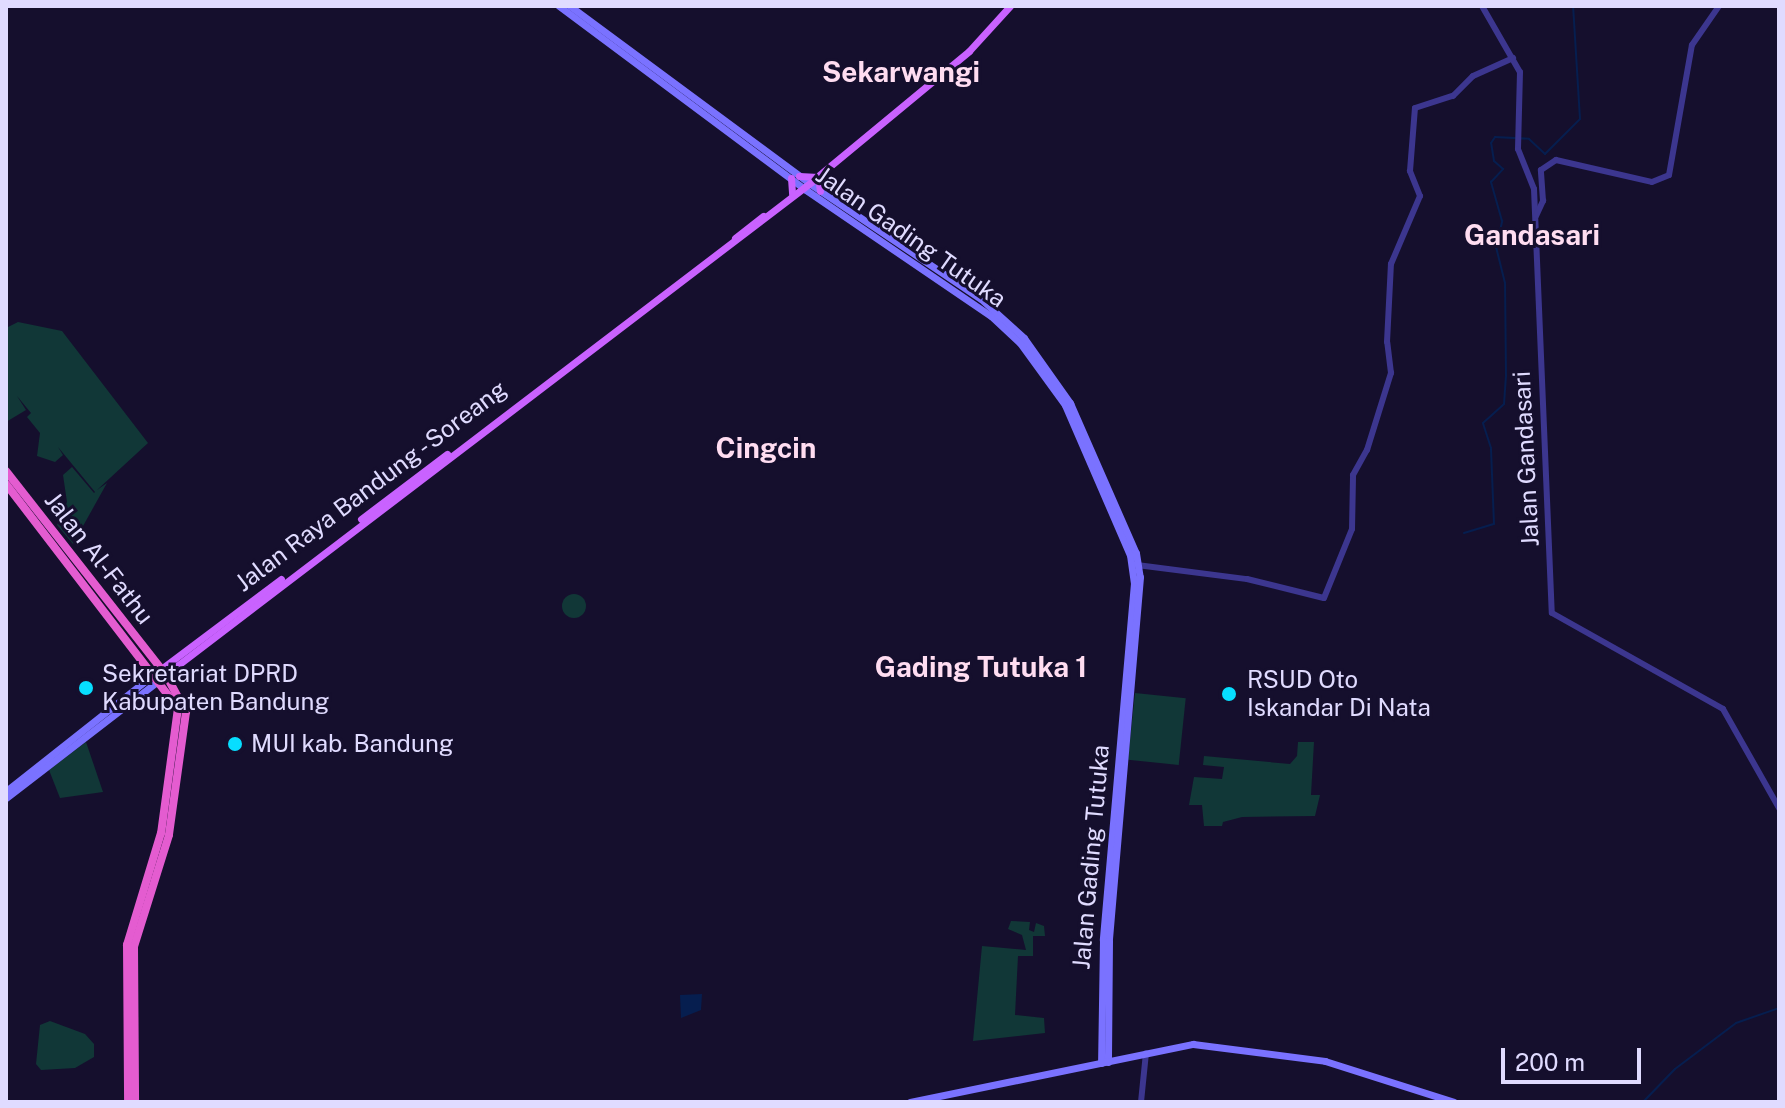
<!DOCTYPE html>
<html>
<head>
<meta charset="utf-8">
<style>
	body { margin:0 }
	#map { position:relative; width:1785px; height:1108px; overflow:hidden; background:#150f2d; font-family:"Public Sans",sans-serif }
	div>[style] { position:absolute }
	.green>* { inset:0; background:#113737; transform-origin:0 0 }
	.round { border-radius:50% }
	.water>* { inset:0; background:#061e4f }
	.stream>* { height:2px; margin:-1px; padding:0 1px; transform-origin:1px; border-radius:1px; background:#061e4f }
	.tertiary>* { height:6px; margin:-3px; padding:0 3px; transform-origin:3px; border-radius:3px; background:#3c368f }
	.secondary>* { height:7px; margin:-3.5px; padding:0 3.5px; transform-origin:3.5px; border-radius:3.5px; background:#7a72ff }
	.primary>* { height:7px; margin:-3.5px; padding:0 3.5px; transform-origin:3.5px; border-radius:3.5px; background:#c962ff }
	.trunk>* { height:8px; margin:-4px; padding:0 4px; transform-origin:4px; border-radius:4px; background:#e45cd0 }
	.dots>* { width:22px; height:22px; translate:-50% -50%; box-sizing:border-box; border:4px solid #150f2d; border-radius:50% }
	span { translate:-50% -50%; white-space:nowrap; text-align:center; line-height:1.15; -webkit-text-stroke:6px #150f2d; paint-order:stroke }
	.street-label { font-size:24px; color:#e0dbff }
	.poi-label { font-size:24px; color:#e0dbff }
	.left { translate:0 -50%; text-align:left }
	.quarter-label { font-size:28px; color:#ffddf1; font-weight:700 }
	.frame { position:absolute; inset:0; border:8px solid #e0dbff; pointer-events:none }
	.scale { position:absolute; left:1501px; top:1048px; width:140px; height:36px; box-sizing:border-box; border:4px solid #e0dbff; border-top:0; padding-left:10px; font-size:24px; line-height:28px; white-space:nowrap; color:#e0dbff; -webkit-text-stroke:6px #150f2d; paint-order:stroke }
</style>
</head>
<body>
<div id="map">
	<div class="green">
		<div style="clip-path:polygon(18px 322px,62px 331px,148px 443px,97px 490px,107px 483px,73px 544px,57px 525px,67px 502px,63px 475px,72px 467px,94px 493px,95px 492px,58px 447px,63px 455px,55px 462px,37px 456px,40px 433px,27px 417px,31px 413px,17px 396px,26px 410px,6px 422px,6px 328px)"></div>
		<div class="round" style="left:562px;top:594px;width:24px;height:24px"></div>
		<div style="left:1135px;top:693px;width:51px;height:67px;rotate:6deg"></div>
		<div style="clip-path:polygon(86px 742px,103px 792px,60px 798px,49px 770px)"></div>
		<div style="clip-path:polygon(1298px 742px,1314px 742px,1311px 795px,1320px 795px,1315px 816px,1242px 817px,1223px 822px,1222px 826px,1204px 826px,1202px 805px,1189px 805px,1194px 777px,1222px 779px,1224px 767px,1203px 765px,1204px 756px,1290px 764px,1297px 756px)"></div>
		<div style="clip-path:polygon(1011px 921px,1030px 922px,1029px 930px,1034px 932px,1036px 923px,1044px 926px,1045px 936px,1033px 936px,1033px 956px,1018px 956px,1015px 1015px,1044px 1018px,1045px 1033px,973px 1041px,982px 946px,1026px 950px,1022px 935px,1008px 929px)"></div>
		<div style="clip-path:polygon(50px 1021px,85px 1034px,94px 1044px,94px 1057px,75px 1068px,41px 1070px,36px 1064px,40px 1025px)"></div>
	</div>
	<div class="water">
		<div style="clip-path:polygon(702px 994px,701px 1010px,681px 1018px,680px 995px)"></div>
	</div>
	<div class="stream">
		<div style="left:1464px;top:533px;width:31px;rotate:-17deg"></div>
		<div style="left:1494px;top:524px;width:76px;rotate:-92.3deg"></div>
		<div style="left:1491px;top:448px;width:26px;rotate:-108deg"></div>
		<div style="left:1483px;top:423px;width:28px;rotate:-42deg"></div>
		<div style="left:1504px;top:404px;width:28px;rotate:-86deg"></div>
		<div style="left:1506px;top:376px;width:93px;rotate:-90.6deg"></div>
		<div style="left:1505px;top:283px;width:36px;rotate:-104deg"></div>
		<div style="left:1496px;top:248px;width:28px;rotate:-77deg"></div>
		<div style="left:1502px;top:221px;width:41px;rotate:-105.8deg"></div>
		<div style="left:1491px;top:182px;width:18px;rotate:-47deg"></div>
		<div style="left:1503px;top:169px;width:12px;rotate:-138deg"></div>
		<div style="left:1494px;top:161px;width:18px;rotate:-99deg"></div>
		<div style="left:1491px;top:143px;width:7px;rotate:-56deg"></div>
		<div style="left:1495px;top:137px;width:34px;rotate:3deg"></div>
		<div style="left:1529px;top:139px;width:22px;rotate:43deg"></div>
		<div style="left:1545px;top:154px;width:49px;rotate:-45deg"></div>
		<div style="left:1580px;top:119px;width:113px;rotate:-93.5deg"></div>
		<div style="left:1643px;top:1102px;width:46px;rotate:-45.9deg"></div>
		<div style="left:1675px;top:1069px;width:76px;rotate:-37deg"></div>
		<div style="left:1736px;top:1023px;width:46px;rotate:-19.2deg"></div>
	</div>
	<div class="tertiary">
		<div style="left:1482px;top:6px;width:76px;rotate:60.1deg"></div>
		<div style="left:1520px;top:72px;width:77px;rotate:91.5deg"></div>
		<div style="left:1518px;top:149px;width:43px;rotate:68.2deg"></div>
		<div style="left:1534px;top:189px;width:424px;rotate:87.6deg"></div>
		<div style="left:1552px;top:613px;width:196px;rotate:29.3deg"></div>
		<div style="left:1723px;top:709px;width:114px;rotate:60.5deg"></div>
		<div style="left:1536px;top:216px;width:17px;rotate:-65deg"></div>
		<div style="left:1543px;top:201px;width:31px;rotate:-94deg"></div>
		<div style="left:1541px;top:170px;width:18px;rotate:-34deg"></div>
		<div style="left:1556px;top:160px;width:98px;rotate:12.9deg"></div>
		<div style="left:1652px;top:182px;width:18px;rotate:-22deg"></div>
		<div style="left:1669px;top:175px;width:132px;rotate:-80deg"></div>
		<div style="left:1692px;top:45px;width:47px;rotate:-55.3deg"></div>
		<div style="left:1137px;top:565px;width:111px;rotate:7.3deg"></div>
		<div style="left:1247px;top:579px;width:79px;rotate:13.9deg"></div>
		<div style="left:1324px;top:598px;width:74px;rotate:-67.9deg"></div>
		<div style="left:1352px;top:529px;width:54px;rotate:-88.9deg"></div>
		<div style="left:1353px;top:475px;width:29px;rotate:-61deg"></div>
		<div style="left:1367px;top:450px;width:81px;rotate:-72.7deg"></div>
		<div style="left:1391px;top:373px;width:31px;rotate:-97deg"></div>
		<div style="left:1387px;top:342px;width:78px;rotate:-87.1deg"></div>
		<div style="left:1391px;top:264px;width:74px;rotate:-66.9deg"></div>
		<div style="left:1420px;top:196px;width:27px;rotate:-112deg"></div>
		<div style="left:1410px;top:171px;width:63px;rotate:-85.5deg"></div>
		<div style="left:1415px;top:108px;width:40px;rotate:-18deg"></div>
		<div style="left:1453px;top:96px;width:28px;rotate:-45deg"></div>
		<div style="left:1473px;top:76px;width:44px;rotate:-24.2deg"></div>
		<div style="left:1141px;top:1102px;width:49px;rotate:-84.2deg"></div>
	</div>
	<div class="secondary">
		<div style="left:559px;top:6px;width:308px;rotate:36.7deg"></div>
		<div style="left:806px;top:190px;width:224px;rotate:34.3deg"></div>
		<div style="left:991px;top:316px;width:40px;rotate:43deg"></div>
		<div style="left:1020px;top:343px;width:77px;rotate:54deg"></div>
		<div style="left:1065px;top:405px;width:163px;rotate:66.6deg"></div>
		<div style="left:1130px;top:555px;width:28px;rotate:82deg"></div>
		<div style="left:1134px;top:583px;width:358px;rotate:95deg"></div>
		<div style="left:1103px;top:940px;width:123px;rotate:90.9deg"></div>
		<div style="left:570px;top:6px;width:297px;rotate:36.5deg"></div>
		<div style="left:809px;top:183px;width:207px;rotate:34deg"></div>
		<div style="left:981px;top:299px;width:58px;rotate:42.2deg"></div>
		<div style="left:1024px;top:338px;width:80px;rotate:54.7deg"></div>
		<div style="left:1070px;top:403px;width:164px;rotate:66.3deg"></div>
		<div style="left:1136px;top:553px;width:24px;rotate:81deg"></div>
		<div style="left:1140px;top:577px;width:365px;rotate:94.9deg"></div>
		<div style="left:1109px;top:941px;width:121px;rotate:90.5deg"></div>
		<div style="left:6px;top:791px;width:189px;rotate:-38.3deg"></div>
		<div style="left:6px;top:798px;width:193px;rotate:-37.6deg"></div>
		<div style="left:910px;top:1102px;width:289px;rotate:-11.6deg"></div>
		<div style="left:1193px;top:1044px;width:133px;rotate:7.3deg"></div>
		<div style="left:1325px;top:1061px;width:135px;rotate:17.6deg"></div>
	</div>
	<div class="primary">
		<div style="left:799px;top:176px;width:19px;rotate:3deg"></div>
		<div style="left:818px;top:177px;width:14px;rotate:82deg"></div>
		<div style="left:791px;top:178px;width:16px;rotate:86deg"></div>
		<div style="left:812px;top:181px;width:204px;rotate:-39.6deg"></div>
		<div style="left:969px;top:51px;width:61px;rotate:-47.7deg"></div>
		<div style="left:735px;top:238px;width:36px;rotate:-38deg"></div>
		<div style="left:361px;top:519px;width:108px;rotate:-37.1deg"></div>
		<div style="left:157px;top:672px;width:155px;rotate:-36.9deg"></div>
		<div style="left:161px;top:678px;width:821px;rotate:-37.33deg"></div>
	</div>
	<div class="trunk">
		<div style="left:6px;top:471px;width:259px;rotate:51.9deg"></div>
		<div style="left:166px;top:675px;width:42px;rotate:61.6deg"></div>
		<div style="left:186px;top:712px;width:124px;rotate:97.9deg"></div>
		<div style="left:169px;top:835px;width:117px;rotate:107.4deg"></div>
		<div style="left:134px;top:947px;width:155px;rotate:89.6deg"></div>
		<div style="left:6px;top:484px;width:282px;rotate:52.5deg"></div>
		<div style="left:178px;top:708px;width:126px;rotate:97.7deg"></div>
		<div style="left:161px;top:833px;width:117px;rotate:106.9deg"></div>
		<div style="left:127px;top:945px;width:157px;rotate:89.6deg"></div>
	</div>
	<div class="dots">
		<div style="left:86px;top:688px;background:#07deff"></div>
		<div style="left:1229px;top:694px;background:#07deff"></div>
		<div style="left:235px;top:744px;background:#07deff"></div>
	</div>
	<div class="street-label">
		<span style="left:911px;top:237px;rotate:35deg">Jalan Gading Tutuka</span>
		<span style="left:1526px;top:459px;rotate:-93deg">Jalan Gandasari</span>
		<span style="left:371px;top:486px;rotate:-37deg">Jalan Raya Bandung - Soreang</span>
		<span style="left:99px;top:558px;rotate:52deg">Jalan Al-Fathu</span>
		<span style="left:1091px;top:857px;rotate:-85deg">Jalan Gading Tutuka</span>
	</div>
	<div class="poi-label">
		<span class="left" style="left:102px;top:688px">Sekretariat DPRD<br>Kabupaten Bandung</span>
		<span class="left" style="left:1247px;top:694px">RSUD Oto<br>Iskandar Di Nata</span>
		<span class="left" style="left:251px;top:744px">MUI kab. Bandung</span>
	</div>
	<div class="quarter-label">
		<span style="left:901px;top:72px">Sekarwangi</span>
		<span style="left:1532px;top:235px">Gandasari</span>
		<span style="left:766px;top:448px">Cingcin</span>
		<span style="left:981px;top:667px">Gading Tutuka 1</span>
	</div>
	<div class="frame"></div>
	<div class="scale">200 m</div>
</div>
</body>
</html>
